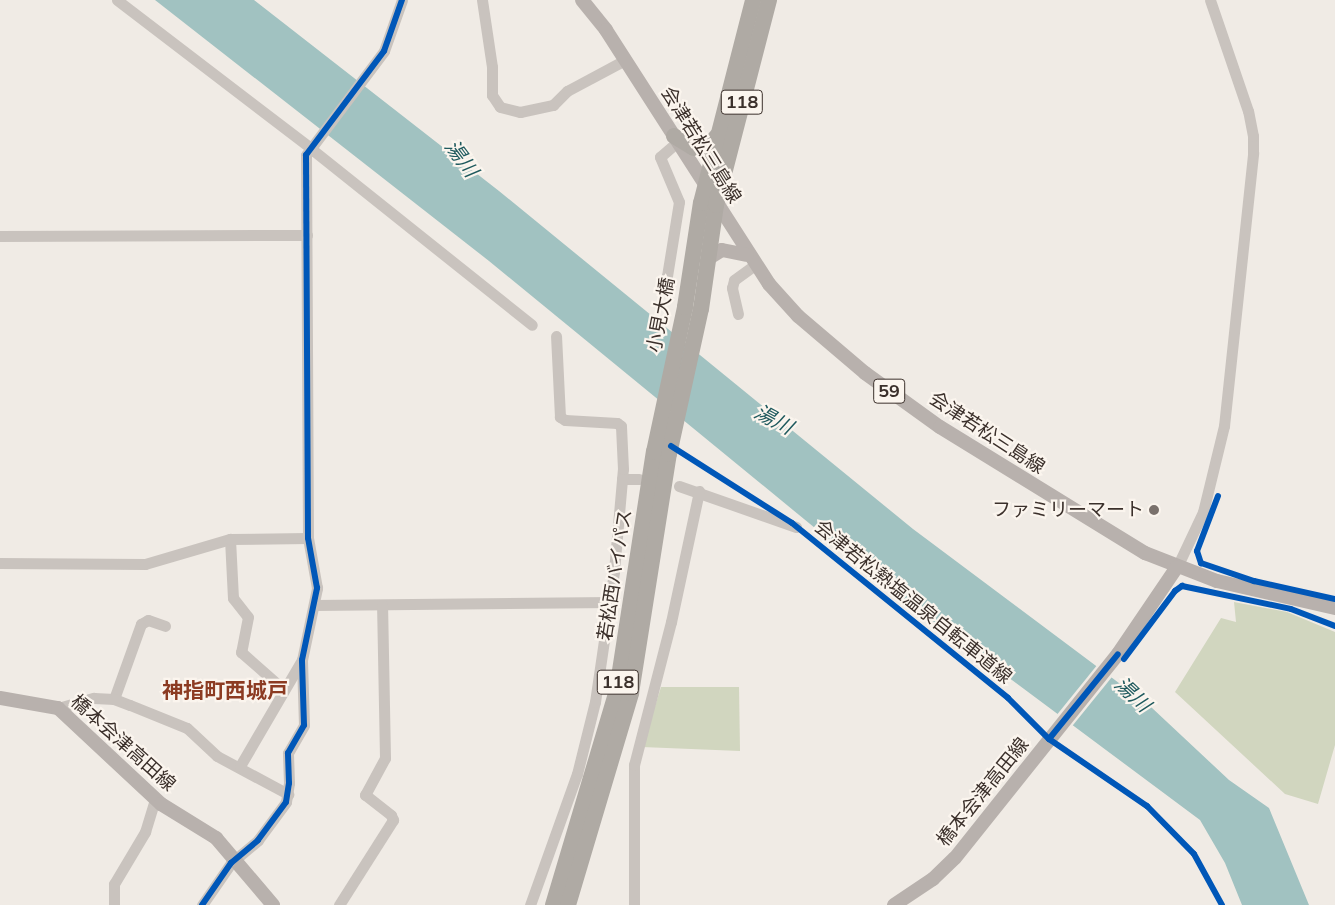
<!DOCTYPE html>
<html>
<head>
<meta charset="utf-8">
<style>
	body { margin:0 }
	#map { position:relative; width:1335px; height:905px; overflow:hidden; background:#f0ebe5; font-family:Mulish,"Noto Sans JP",sans-serif }
	div>[style] { position:absolute }
	.green>* { inset:0; background:#d1d6bf }
	.water>* { inset:0; background:#a1c2c1 }
	.pier>* { inset:0; background:#f0ebe5; transform-origin:0 0 }
	.minor>* { height:11px; margin:-5.5px; padding:0 5.5px; transform-origin:5.5px; border-radius:5.5px; background:#c9c3be }
	.major>* { height:14px; margin:-7px; padding:0 7px; transform-origin:7px; border-radius:7px; background:#b8b1ad }
	.highway>* { height:16px; margin:-8px; padding:0 8px; transform-origin:8px; border-radius:8px; background:#afaaa4 }
	.cycleway>* { height:6px; margin:-3px; padding:0 3px; transform-origin:3px; border-radius:3px; background:#0057b8 }
	.dots>* { width:14px; height:14px; translate:-50% -50%; box-sizing:border-box; border:2px solid #fbf5ee; border-radius:50% }
	span { translate:-50% -50%; white-space:nowrap; text-align:center; line-height:1.15; -webkit-text-stroke:4.5px #fbf5ee; paint-order:stroke }
	.shield-label span { padding:1px 4px; background:#fbf5ee; border:1px solid; border-radius:4px; -webkit-text-stroke-width:0 }
	.shield-label { font-size:18px; color:#3b302b; font-weight:700 }
	.street-label { font-size:19px; color:#3b302b }
	.poi-label { font-size:19px; color:#3b302b }
	.right { translate:-100% -50%; text-align:right }
	.water-label { font-size:20px; color:#1f5a5e; font-style:italic }
	.quarter-label { font-size:21px; color:#8c3b22; font-weight:700 }
</style>
</head>
<body>
<div id="map">
	<div class="green">
		<div style="clip-path:polygon(1234px 602px,1287px 612px,1335px 632px,1335px 745px,1318px 804px,1285px 794px,1175px 692px,1221px 618px,1236px 622px)"></div>
		<div style="clip-path:polygon(661px 687px,739px 687px,740px 751px,642px 747px)"></div>
	</div>
	<div class="water">
		<div style="clip-path:polygon(155px 0,254px 0,499px 191px,913px 529px,1151px 707px,1229px 780px,1269px 808px,1309px 905px,1242px 905px,1225px 863px,1200px 820px,887px 587px,489px 261px)"></div>
	</div>
	<div class="pier">
		<div style="left:1098px;top:664px;width:19px;height:65px;rotate:39deg"></div>
	</div>
	<div class="minor">
		<div style="left:117px;top:0;width:242px;rotate:37.4deg"></div>
		<div style="left:309px;top:147px;width:285px;rotate:38.6deg"></div>
		<div style="left:482px;top:0;width:68px;rotate:81.5deg"></div>
		<div style="left:492px;top:67px;width:28px;rotate:90deg"></div>
		<div style="left:492px;top:95px;width:14px;rotate:56deg"></div>
		<div style="left:500px;top:107px;width:21px;rotate:14deg"></div>
		<div style="left:520px;top:112px;width:34px;rotate:-12deg"></div>
		<div style="left:553px;top:105px;width:20px;rotate:-45deg"></div>
		<div style="left:567px;top:91px;width:66px;rotate:-28.1deg"></div>
		<div style="left:0;top:236px;width:307px;rotate:-0.2deg"></div>
		<div style="left:662px;top:287px;width:12px;rotate:-66deg"></div>
		<div style="left:667px;top:276px;width:75px;rotate:-80.8deg"></div>
		<div style="left:679px;top:202px;width:49px;rotate:-112.9deg"></div>
		<div style="left:660px;top:157px;width:23px;rotate:-41deg"></div>
		<div style="left:738px;top:314px;width:27px;rotate:-103deg"></div>
		<div style="left:732px;top:288px;width:8px;rotate:-76deg"></div>
		<div style="left:734px;top:280px;width:26px;rotate:-36deg"></div>
		<div style="left:622px;top:479px;width:17px"></div>
		<div style="left:679px;top:486px;width:124px;rotate:19.3deg"></div>
		<div style="left:230px;top:539px;width:59px;rotate:87.1deg"></div>
		<div style="left:233px;top:598px;width:24px;rotate:52deg"></div>
		<div style="left:248px;top:617px;width:36px;rotate:101deg"></div>
		<div style="left:241px;top:652px;width:56px;rotate:41.4deg"></div>
		<div style="left:0;top:563px;width:145px;rotate:0.4deg"></div>
		<div style="left:145px;top:564px;width:89px;rotate:-16.4deg"></div>
		<div style="left:230px;top:539px;width:78px;rotate:-0.7deg"></div>
		<div style="left:1177px;top:567px;width:61px;rotate:-64.7deg"></div>
		<div style="left:1203px;top:512px;width:89px;rotate:-76.3deg"></div>
		<div style="left:1224px;top:426px;width:275px;rotate:-83.9deg"></div>
		<div style="left:1253px;top:153px;width:17px;rotate:-90deg"></div>
		<div style="left:1253px;top:136px;width:25px;rotate:-101deg"></div>
		<div style="left:1248px;top:111px;width:117px;rotate:-108.9deg"></div>
		<div style="left:315px;top:605px;width:296px;rotate:-0.6deg"></div>
		<div style="left:114px;top:699px;width:80px;rotate:-70.2deg"></div>
		<div style="left:141px;top:624px;width:8px;rotate:-30deg"></div>
		<div style="left:148px;top:620px;width:18px;rotate:19deg"></div>
		<div style="left:58px;top:708px;width:37px;rotate:-16deg"></div>
		<div style="left:94px;top:698px;width:20px;rotate:3deg"></div>
		<div style="left:114px;top:699px;width:17px;rotate:21deg"></div>
		<div style="left:130px;top:705px;width:61px;rotate:22deg"></div>
		<div style="left:187px;top:728px;width:41px;rotate:43deg"></div>
		<div style="left:217px;top:756px;width:81px;rotate:28.2deg"></div>
		<div style="left:240px;top:766px;width:123px;rotate:-59.7deg"></div>
		<div style="left:114px;top:905px;width:21px;rotate:-90deg"></div>
		<div style="left:114px;top:884px;width:61px;rotate:-59.2deg"></div>
		<div style="left:145px;top:832px;width:34px;rotate:-73deg"></div>
		<div style="left:202px;top:905px;width:51px;rotate:-55.4deg"></div>
		<div style="left:231px;top:863px;width:35px;rotate:-40deg"></div>
		<div style="left:258px;top:840px;width:47px;rotate:-53.6deg"></div>
		<div style="left:286px;top:802px;width:19px;rotate:-81deg"></div>
		<div style="left:289px;top:783px;width:30px;rotate:-92deg"></div>
		<div style="left:288px;top:753px;width:32px;rotate:-60deg"></div>
		<div style="left:304px;top:725px;width:65px;rotate:-91.8deg"></div>
		<div style="left:302px;top:660px;width:74px;rotate:-78.2deg"></div>
		<div style="left:317px;top:588px;width:51px;rotate:-100.2deg"></div>
		<div style="left:308px;top:538px;width:383px;rotate:-90.3deg"></div>
		<div style="left:306px;top:155px;width:130px;rotate:-53.1deg"></div>
		<div style="left:384px;top:51px;width:54px;rotate:-70.6deg"></div>
		<div style="left:339px;top:905px;width:101px;rotate:-57.6deg"></div>
		<div style="left:393px;top:820px;width:5px;rotate:-112deg"></div>
		<div style="left:391px;top:815px;width:33px;rotate:-142deg"></div>
		<div style="left:365px;top:795px;width:42px;rotate:-61.6deg"></div>
		<div style="left:385px;top:758px;width:153px;rotate:-91.1deg"></div>
		<div style="left:530px;top:905px;width:139px;rotate:-70.3deg"></div>
		<div style="left:577px;top:774px;width:74px;rotate:-76deg"></div>
		<div style="left:595px;top:702px;width:132px;rotate:-81.7deg"></div>
		<div style="left:614px;top:571px;width:102px;rotate:-85deg"></div>
		<div style="left:623px;top:469px;width:43px;rotate:-92.7deg"></div>
		<div style="left:621px;top:426px;width:5px;rotate:-143deg"></div>
		<div style="left:617px;top:423px;width:52px;rotate:-176.7deg"></div>
		<div style="left:565px;top:420px;width:6px;rotate:-149deg"></div>
		<div style="left:560px;top:417px;width:81px;rotate:-92.8deg"></div>
		<div style="left:634px;top:905px;width:140px;rotate:-90deg"></div>
		<div style="left:634px;top:765px;width:148px;rotate:-75.5deg"></div>
		<div style="left:671px;top:622px;width:134px;rotate:-77.9deg"></div>
	</div>
	<div class="major">
		<div style="left:582px;top:0;width:38px;rotate:51deg"></div>
		<div style="left:606px;top:30px;width:302px;rotate:57.3deg"></div>
		<div style="left:769px;top:284px;width:43px;rotate:47.8deg"></div>
		<div style="left:798px;top:316px;width:88px;rotate:40.4deg"></div>
		<div style="left:865px;top:373px;width:92px;rotate:35.8deg"></div>
		<div style="left:940px;top:427px;width:241px;rotate:31.6deg"></div>
		<div style="left:1145px;top:553px;width:77px;rotate:21.3deg"></div>
		<div style="left:1217px;top:581px;width:121px;rotate:12.9deg"></div>
		<div style="left:709px;top:258px;width:15px;rotate:-32deg"></div>
		<div style="left:722px;top:250px;width:25px;rotate:11deg"></div>
		<div style="left:0;top:698px;width:59px;rotate:9.8deg"></div>
		<div style="left:58px;top:708px;width:141px;rotate:43deg"></div>
		<div style="left:161px;top:804px;width:65px;rotate:31.7deg"></div>
		<div style="left:216px;top:838px;width:88px;rotate:49.6deg"></div>
		<div style="left:894px;top:905px;width:47px;rotate:-33.7deg"></div>
		<div style="left:933px;top:879px;width:30px;rotate:-44deg"></div>
		<div style="left:955px;top:858px;width:261px;rotate:-51.4deg"></div>
		<div style="left:1118px;top:654px;width:105px;rotate:-55.9deg"></div>
	</div>
	<div class="highway">
		<div style="left:674px;top:136px;width:23px;rotate:31deg"></div>
		<div style="left:694px;top:148px;width:16px;rotate:-14deg"></div>
		<div style="left:710px;top:144px;width:11px;rotate:-49deg"></div>
		<div style="left:553px;top:905px;width:224px;rotate:-73.4deg"></div>
		<div style="left:617px;top:690px;width:241px;rotate:-81.2deg"></div>
		<div style="left:654px;top:452px;width:148px;rotate:-77.9deg"></div>
		<div style="left:685px;top:307px;width:105px;rotate:-81.3deg"></div>
		<div style="left:701px;top:203px;width:210px;rotate:-75.6deg"></div>
		<div style="left:568px;top:905px;width:221px;rotate:-73.4deg"></div>
		<div style="left:631px;top:693px;width:242px;rotate:-81deg"></div>
		<div style="left:669px;top:454px;width:148px;rotate:-77.6deg"></div>
		<div style="left:701px;top:309px;width:105px;rotate:-81.8deg"></div>
		<div style="left:716px;top:205px;width:212px;rotate:-75.5deg"></div>
	</div>
	<div class="cycleway">
		<div style="left:671px;top:446px;width:143px;rotate:32.5deg"></div>
		<div style="left:792px;top:523px;width:278px;rotate:39deg"></div>
		<div style="left:1008px;top:698px;width:58px;rotate:45deg"></div>
		<div style="left:1049px;top:739px;width:119px;rotate:34.4deg"></div>
		<div style="left:1147px;top:806px;width:67px;rotate:45.6deg"></div>
		<div style="left:1194px;top:854px;width:58px;rotate:61.2deg"></div>
		<div style="left:1218px;top:496px;width:59px;rotate:110.9deg"></div>
		<div style="left:1197px;top:551px;width:13px;rotate:72deg"></div>
		<div style="left:1201px;top:563px;width:56px;rotate:18.8deg"></div>
		<div style="left:1254px;top:581px;width:83px;rotate:12.5deg"></div>
		<div style="left:1124px;top:659px;width:85px;rotate:-53.1deg"></div>
		<div style="left:1175px;top:591px;width:9px;rotate:-36deg"></div>
		<div style="left:1182px;top:586px;width:111px;rotate:11.9deg"></div>
		<div style="left:1291px;top:609px;width:47px;rotate:21.1deg"></div>
		<div style="left:1049px;top:739px;width:109px;rotate:-50.9deg"></div>
		<div style="left:202px;top:905px;width:51px;rotate:-55.4deg"></div>
		<div style="left:231px;top:863px;width:35px;rotate:-40deg"></div>
		<div style="left:258px;top:840px;width:47px;rotate:-53.6deg"></div>
		<div style="left:286px;top:802px;width:19px;rotate:-81deg"></div>
		<div style="left:289px;top:783px;width:30px;rotate:-92deg"></div>
		<div style="left:288px;top:753px;width:32px;rotate:-60deg"></div>
		<div style="left:304px;top:725px;width:65px;rotate:-91.8deg"></div>
		<div style="left:302px;top:660px;width:74px;rotate:-78.2deg"></div>
		<div style="left:317px;top:588px;width:51px;rotate:-100.2deg"></div>
		<div style="left:308px;top:538px;width:383px;rotate:-90.3deg"></div>
		<div style="left:306px;top:155px;width:130px;rotate:-53.1deg"></div>
		<div style="left:384px;top:51px;width:54px;rotate:-70.6deg"></div>
	</div>
	<div class="dots">
		<div style="left:1154px;top:510px;background:#7a716c"></div>
	</div>
	<div class="shield-label">
		<span style="left:742px;top:102px">118</span>
		<span style="left:889px;top:391px">59</span>
		<span style="left:618px;top:682px">118</span>
	</div>
	<div class="street-label">
		<span style="left:701px;top:145px;rotate:58deg">会津若松三島線</span>
		<span style="left:661px;top:315px;rotate:-79deg">小見大橋</span>
		<span style="left:987px;top:433px;rotate:33deg">会津若松三島線</span>
		<span style="left:615px;top:575px;rotate:-81deg">若松西バイパス</span>
		<span style="left:913px;top:602px;rotate:39deg">会津若松熱塩温泉自転車道線</span>
		<span style="left:123px;top:743px;rotate:42deg">橋本会津高田線</span>
		<span style="left:983px;top:792px;rotate:-51deg">橋本会津高田線</span>
	</div>
	<div class="poi-label">
		<span class="right" style="left:1144px;top:510px">ファミリーマート</span>
	</div>
	<div class="water-label">
		<span style="left:462px;top:158px;rotate:53deg">湯川</span>
		<span style="left:774px;top:419px;rotate:28deg">湯川</span>
		<span style="left:1133px;top:694px;rotate:43deg">湯川</span>
	</div>
	<div class="quarter-label">
		<span style="left:225px;top:690px">神指町西城戸</span>
	</div>
</div>
</body>
</html>
